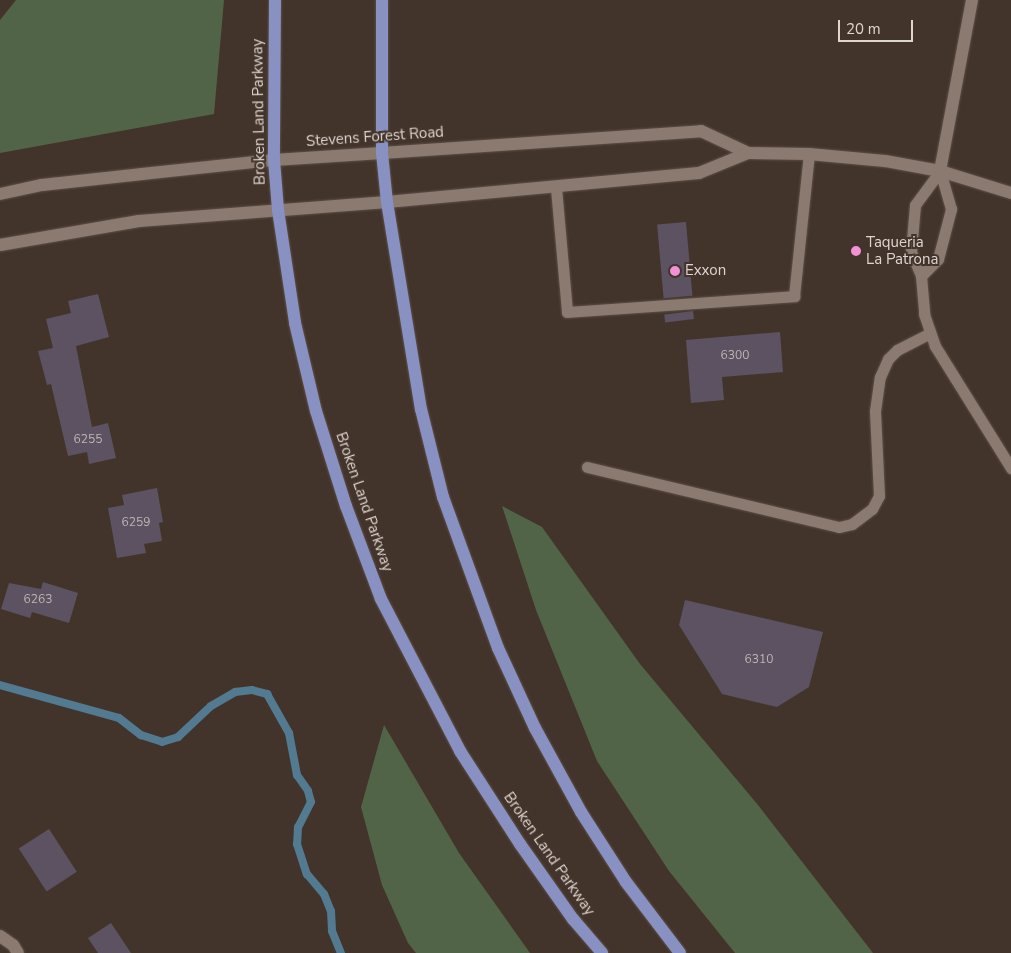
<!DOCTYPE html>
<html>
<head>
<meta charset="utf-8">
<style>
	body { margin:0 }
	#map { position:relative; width:1011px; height:953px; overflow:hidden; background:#43342b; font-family:"Nunito Sans",sans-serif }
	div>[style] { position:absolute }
	.green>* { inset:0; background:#516447 }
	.stream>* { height:8px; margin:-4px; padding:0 4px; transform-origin:4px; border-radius:4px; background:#527a91 }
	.building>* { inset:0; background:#5c5261; transform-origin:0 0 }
	.roads { filter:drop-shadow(0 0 1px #5c5048) drop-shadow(0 0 1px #5c5048) }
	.service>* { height:11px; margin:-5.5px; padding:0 5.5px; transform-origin:5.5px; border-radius:5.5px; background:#8b7a70 }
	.minor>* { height:12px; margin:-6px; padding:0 6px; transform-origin:6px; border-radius:6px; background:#8b7a70 }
	.tertiary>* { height:12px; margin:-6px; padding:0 6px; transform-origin:6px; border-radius:6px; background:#8b7a70 }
	.primary>* { height:12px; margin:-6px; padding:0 6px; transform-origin:6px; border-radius:6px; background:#8991c2 }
	.dots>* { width:14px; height:14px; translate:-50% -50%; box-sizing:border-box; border:2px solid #43342b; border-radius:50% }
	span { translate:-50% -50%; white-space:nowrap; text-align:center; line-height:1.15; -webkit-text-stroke:4px #43342b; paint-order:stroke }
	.number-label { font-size:12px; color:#beb5b4 }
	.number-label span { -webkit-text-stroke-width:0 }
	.street-label { font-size:15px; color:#dfd6d0 }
	.poi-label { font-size:15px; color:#dfd6d0 }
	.left { translate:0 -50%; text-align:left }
	.scale { position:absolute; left:838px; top:20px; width:75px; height:22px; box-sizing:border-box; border:2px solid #dfd6d0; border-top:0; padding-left:6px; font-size:15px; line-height:18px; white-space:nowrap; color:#dfd6d0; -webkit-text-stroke:4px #43342b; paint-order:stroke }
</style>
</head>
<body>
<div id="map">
	<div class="green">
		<div style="clip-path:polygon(16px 0,224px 0,214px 114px,0 153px,0 20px)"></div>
		<div style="clip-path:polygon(502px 506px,542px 527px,640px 664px,758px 805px,873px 953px,735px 953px,669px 871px,597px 761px,536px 610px)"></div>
		<div style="clip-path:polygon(384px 725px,459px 853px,530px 953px,416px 953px,408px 943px,382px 885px,361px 807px)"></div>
	</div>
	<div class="stream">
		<div style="left:0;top:685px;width:123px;rotate:15.5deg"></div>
		<div style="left:119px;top:718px;width:28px;rotate:38deg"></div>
		<div style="left:141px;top:735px;width:22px;rotate:18deg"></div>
		<div style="left:162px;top:742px;width:17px;rotate:-17deg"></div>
		<div style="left:178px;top:737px;width:45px;rotate:-43.2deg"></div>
		<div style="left:211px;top:706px;width:28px;rotate:-30deg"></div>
		<div style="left:235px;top:692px;width:17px;rotate:-7deg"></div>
		<div style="left:252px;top:690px;width:16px;rotate:15deg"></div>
		<div style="left:267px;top:694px;width:45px;rotate:60.6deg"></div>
		<div style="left:289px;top:733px;width:43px;rotate:79.2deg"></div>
		<div style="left:297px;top:775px;width:19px;rotate:55deg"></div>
		<div style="left:308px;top:791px;width:11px;rotate:75deg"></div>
		<div style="left:311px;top:802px;width:28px;rotate:117deg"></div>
		<div style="left:298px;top:827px;width:17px;rotate:93deg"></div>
		<div style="left:297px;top:844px;width:32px;rotate:72deg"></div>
		<div style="left:307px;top:874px;width:26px;rotate:50deg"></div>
		<div style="left:324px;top:894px;width:18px;rotate:68deg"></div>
		<div style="left:331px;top:911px;width:20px;rotate:87deg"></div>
		<div style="left:332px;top:931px;width:24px;rotate:68deg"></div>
	</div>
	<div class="building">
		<div style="left:686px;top:222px;width:74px;height:29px;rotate:85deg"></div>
		<div style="clip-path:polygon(98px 294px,109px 337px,76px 346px,92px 427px,108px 423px,116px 458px,89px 464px,87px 452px,68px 456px,51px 384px,47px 385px,38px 351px,53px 348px,46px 319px,71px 313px,68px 301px)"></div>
		<div style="left:693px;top:311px;width:8px;height:29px;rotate:83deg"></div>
		<div style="clip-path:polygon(780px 332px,783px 372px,722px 377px,724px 400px,691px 403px,686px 340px)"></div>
		<div style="clip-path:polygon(157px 488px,163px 522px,159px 523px,162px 541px,144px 544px,146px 553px,117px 558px,108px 508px,124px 505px,122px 495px)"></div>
		<div style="clip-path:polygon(43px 582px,78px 593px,69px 623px,32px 612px,30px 618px,1px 609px,9px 583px,41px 589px)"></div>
		<div style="clip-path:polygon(685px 600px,823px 632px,809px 687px,777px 707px,722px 694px,679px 625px)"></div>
		<div style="left:49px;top:829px;width:51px;height:36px;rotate:57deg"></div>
		<div style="clip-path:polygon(111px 923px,131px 953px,98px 953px,88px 938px)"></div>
	</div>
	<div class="roads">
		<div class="service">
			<div style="left:940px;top:171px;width:42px;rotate:126.3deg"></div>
			<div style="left:915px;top:205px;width:47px;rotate:94.9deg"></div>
			<div style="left:911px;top:252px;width:26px;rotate:67deg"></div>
			<div style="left:921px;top:276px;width:38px;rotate:85deg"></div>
			<div style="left:924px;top:314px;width:34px;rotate:71deg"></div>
			<div style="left:935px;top:346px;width:144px;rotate:58.1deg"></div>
			<div style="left:556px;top:188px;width:124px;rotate:84.9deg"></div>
			<div style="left:567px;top:312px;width:228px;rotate:-4deg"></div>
			<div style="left:794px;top:296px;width:143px;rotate:-84deg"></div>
			<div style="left:921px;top:276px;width:24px;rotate:-45deg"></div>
			<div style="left:938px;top:259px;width:52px;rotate:-75.4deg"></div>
			<div style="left:951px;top:209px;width:40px;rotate:-106deg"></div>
			<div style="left:587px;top:467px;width:259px;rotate:13.4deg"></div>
			<div style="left:839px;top:527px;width:13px;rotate:-13deg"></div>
			<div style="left:852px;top:524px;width:25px;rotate:-37deg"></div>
			<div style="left:872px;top:509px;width:15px;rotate:-62deg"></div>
			<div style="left:879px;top:496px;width:85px;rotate:-92.7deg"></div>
			<div style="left:875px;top:411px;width:34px;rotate:-82deg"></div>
			<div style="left:880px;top:377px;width:20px;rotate:-66deg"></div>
			<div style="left:888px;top:359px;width:13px;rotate:-45deg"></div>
			<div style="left:897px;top:350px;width:37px;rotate:-27deg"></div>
		</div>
		<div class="minor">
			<div style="left:382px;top:153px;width:320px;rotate:-3.9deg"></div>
			<div style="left:701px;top:131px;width:52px;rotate:25.1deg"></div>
			<div style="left:940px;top:171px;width:174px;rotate:-79.4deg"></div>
			<div style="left:387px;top:202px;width:313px;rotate:-5.3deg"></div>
			<div style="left:699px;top:173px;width:53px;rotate:-22.2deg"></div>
			<div style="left:748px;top:153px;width:61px;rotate:0.9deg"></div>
			<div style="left:809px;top:154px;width:76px;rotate:5.3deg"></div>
			<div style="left:885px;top:161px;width:56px;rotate:10.3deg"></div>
			<div style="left:940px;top:171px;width:74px;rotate:17.2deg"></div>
			<div style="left:0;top:936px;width:16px;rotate:35deg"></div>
			<div style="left:13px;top:945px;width:9px;rotate:58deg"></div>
		</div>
		<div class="tertiary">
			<div style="left:0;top:194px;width:43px;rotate:-12.1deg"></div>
			<div style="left:42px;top:185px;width:101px;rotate:-6.3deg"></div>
			<div style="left:142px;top:174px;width:133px;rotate:-6.1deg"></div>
			<div style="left:274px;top:160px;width:108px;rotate:-3.7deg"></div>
			<div style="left:0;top:245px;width:141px;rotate:-9.8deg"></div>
			<div style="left:139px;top:221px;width:249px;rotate:-4.4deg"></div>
		</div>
		<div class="primary">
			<div style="left:275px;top:0;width:160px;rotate:90.4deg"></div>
			<div style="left:274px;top:160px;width:50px;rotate:85.4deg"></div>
			<div style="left:278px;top:210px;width:114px;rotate:81.4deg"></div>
			<div style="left:295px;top:323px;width:90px;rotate:76.6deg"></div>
			<div style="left:316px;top:411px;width:100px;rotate:72.5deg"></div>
			<div style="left:346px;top:506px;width:99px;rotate:69.4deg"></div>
			<div style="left:381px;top:599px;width:171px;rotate:62.5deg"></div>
			<div style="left:460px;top:751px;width:111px;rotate:57.2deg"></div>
			<div style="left:520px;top:844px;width:92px;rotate:54.8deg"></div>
			<div style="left:573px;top:919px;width:45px;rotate:49.5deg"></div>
			<div style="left:382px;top:0;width:153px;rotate:90deg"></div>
			<div style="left:382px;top:153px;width:49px;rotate:84.2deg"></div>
			<div style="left:387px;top:202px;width:210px;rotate:80.7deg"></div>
			<div style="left:421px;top:409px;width:91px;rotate:76deg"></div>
			<div style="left:443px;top:497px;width:161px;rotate:70deg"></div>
			<div style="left:498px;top:648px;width:88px;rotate:65.2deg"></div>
			<div style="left:535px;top:728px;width:96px;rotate:61.3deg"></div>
			<div style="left:581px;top:812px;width:83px;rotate:57.3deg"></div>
			<div style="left:626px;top:882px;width:89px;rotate:52.7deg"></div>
		</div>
	</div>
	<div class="dots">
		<div style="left:856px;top:251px;background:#f391d6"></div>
		<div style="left:675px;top:271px;background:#f391d6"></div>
	</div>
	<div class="number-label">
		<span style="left:735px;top:356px">6300</span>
		<span style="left:88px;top:440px">6255</span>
		<span style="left:136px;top:523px">6259</span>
		<span style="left:38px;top:600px">6263</span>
		<span style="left:759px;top:660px">6310</span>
	</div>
	<div class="street-label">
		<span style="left:259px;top:112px;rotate:-91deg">Broken Land Parkway</span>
		<span style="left:375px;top:137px;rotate:-4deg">Stevens Forest Road</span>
		<span style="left:364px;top:502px;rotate:71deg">Broken Land Parkway</span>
		<span style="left:549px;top:854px;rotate:55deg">Broken Land Parkway</span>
	</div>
	<div class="poi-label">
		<span class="left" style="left:866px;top:251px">Taqueria<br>La Patrona</span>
		<span class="left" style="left:685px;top:271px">Exxon</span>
	</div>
	<div class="scale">20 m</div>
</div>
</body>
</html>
